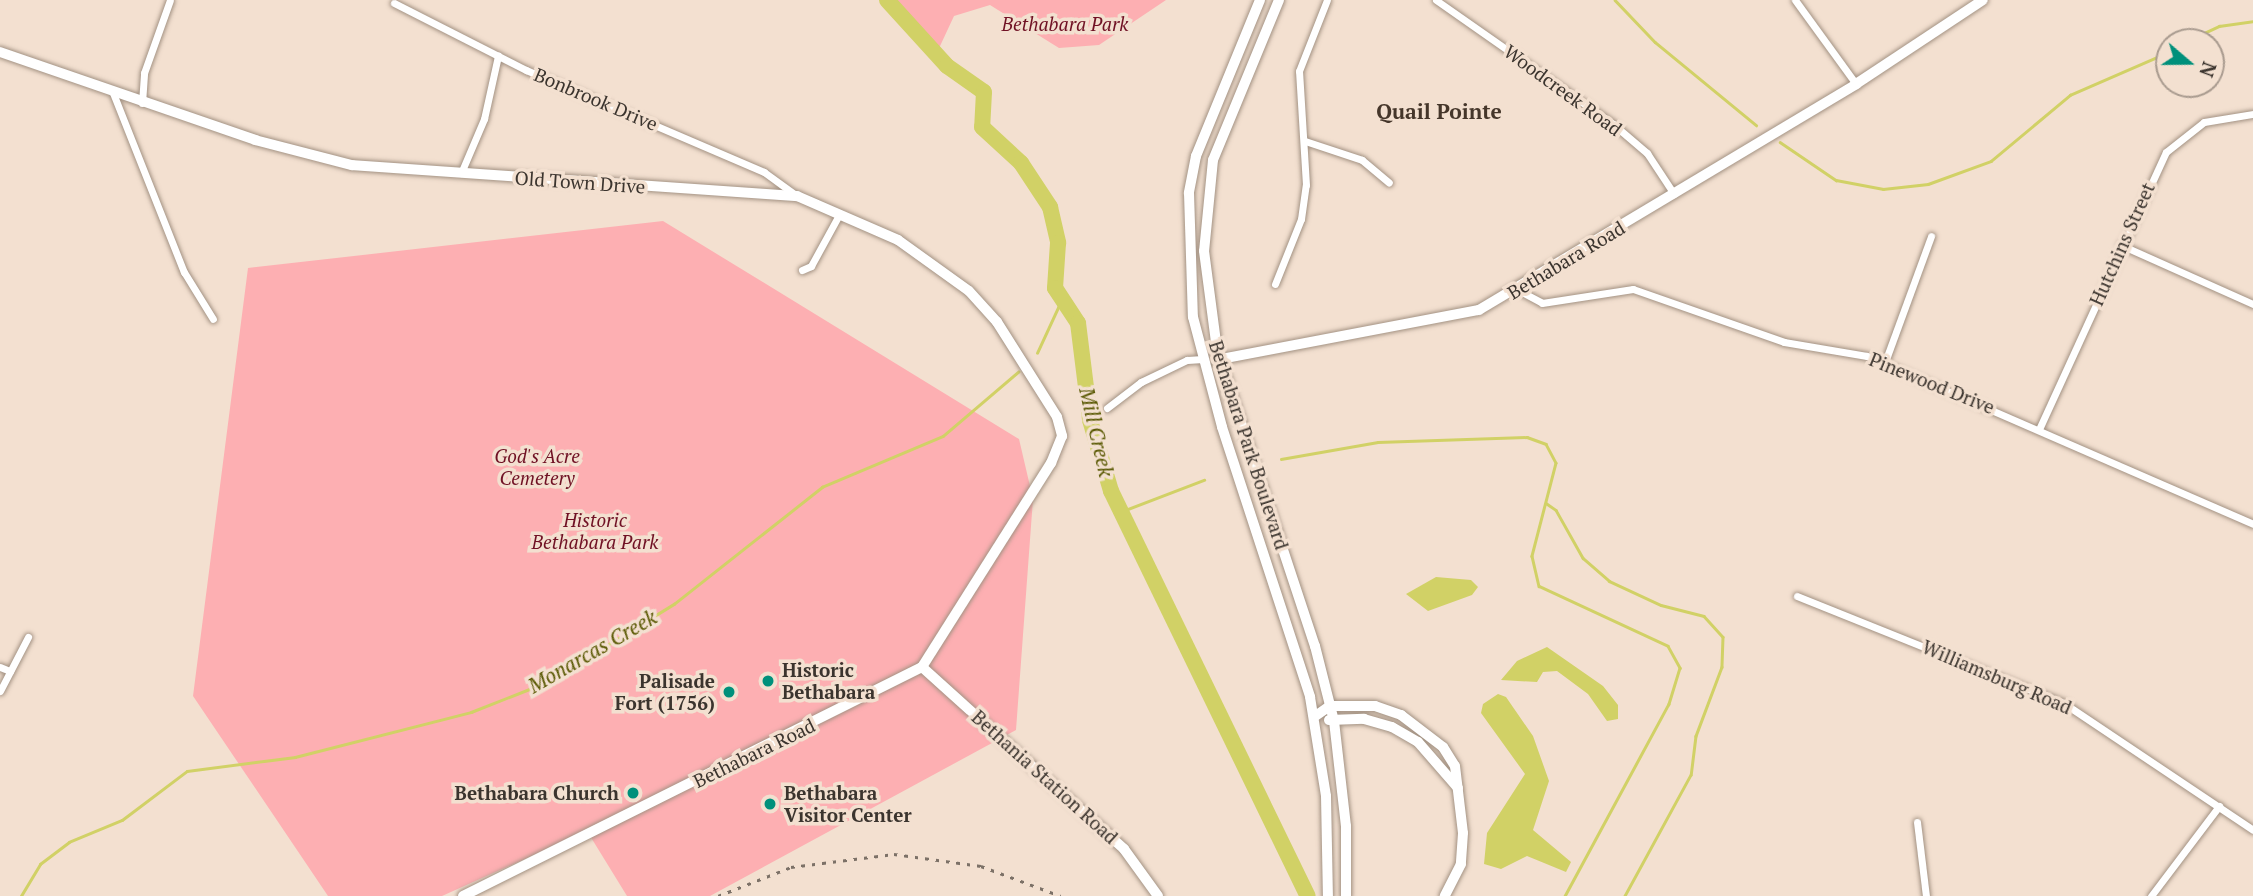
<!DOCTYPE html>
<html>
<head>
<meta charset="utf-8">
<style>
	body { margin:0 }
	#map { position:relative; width:2253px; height:896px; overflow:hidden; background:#f3e0d0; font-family:"PT Serif",serif }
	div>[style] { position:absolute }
	.green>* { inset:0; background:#fdafb2 }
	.water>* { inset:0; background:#d1d166 }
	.stream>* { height:2.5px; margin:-1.25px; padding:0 1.25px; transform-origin:1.25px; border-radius:1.25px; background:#d1d166 }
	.river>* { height:16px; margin:-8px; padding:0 8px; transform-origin:8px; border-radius:8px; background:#d1d166 }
	.roads { filter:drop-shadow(0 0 2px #a39283) drop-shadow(0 0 2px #a39283) }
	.street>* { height:7px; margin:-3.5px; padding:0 3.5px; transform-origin:3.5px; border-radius:3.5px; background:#fff }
	.secondary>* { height:10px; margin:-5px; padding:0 5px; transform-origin:5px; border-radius:5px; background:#fff }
	.rail>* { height:2.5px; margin-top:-1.25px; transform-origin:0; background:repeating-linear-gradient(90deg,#7c7167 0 3.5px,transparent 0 10.5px) }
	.dots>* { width:19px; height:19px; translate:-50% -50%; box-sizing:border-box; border:4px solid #f3e0d0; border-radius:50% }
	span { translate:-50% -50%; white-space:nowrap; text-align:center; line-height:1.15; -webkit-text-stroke:7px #f3e0d0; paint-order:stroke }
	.park-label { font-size:19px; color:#701124; font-style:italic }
	.street-label { font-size:19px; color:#3b342e }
	.poi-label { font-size:19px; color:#3b342e; font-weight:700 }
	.left { translate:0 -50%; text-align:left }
	.right { translate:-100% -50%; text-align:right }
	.neighbourhood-label { font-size:21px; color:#45362a; font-weight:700 }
	.water-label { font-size:21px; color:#5b5a05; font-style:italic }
	.north { position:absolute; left:2155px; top:28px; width:70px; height:70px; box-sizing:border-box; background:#f3e0d0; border:2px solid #a99b8f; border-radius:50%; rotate:110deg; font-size:19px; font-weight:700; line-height:28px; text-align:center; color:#3b342e }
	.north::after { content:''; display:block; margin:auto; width:24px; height:32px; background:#00907b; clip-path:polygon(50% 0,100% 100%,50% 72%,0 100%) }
</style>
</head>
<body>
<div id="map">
	<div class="green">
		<div style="clip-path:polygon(888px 0,1166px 0,1099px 45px,1059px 48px,990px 5px,954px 16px,934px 59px,897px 19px)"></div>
		<div style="clip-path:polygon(663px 221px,1019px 439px,1033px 499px,1016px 730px,710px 896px,627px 896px,587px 831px,442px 896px,328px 896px,193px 696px,248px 268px)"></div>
	</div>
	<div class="water">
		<div style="clip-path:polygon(1436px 577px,1471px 580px,1478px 587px,1472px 595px,1428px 611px,1406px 594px)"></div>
		<div style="clip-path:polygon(1547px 647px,1603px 686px,1618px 705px,1618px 719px,1607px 721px,1588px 694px,1557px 671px,1543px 672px,1537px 682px,1501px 680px,1517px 661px)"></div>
		<div style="clip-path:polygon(1498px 694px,1506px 697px,1533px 736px,1549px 781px,1533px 830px,1571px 862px,1566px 872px,1527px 856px,1501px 869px,1484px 864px,1487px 833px,1525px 774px,1481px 713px,1483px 704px)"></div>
	</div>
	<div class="stream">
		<div style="left:1615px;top:0;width:58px;rotate:46.4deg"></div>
		<div style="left:1655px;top:42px;width:131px;rotate:39.4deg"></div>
		<div style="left:2185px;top:42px;width:38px;rotate:-25deg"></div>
		<div style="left:2219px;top:26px;width:34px;rotate:-8deg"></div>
		<div style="left:1780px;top:142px;width:68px;rotate:34.2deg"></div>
		<div style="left:1836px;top:180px;width:48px;rotate:10.8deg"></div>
		<div style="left:1883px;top:189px;width:45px;rotate:-6.3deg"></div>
		<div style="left:1928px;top:184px;width:67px;rotate:-20.1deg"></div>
		<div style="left:1991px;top:161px;width:103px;rotate:-39.9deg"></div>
		<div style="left:2070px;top:95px;width:108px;rotate:-23.5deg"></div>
		<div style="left:1037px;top:353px;width:57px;rotate:-65.2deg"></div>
		<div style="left:1281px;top:459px;width:98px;rotate:-9.9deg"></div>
		<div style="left:1378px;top:442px;width:149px;rotate:-1.9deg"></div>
		<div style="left:1527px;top:437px;width:20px;rotate:20deg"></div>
		<div style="left:1546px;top:444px;width:21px;rotate:62deg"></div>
		<div style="left:1556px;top:463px;width:96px;rotate:104.5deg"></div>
		<div style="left:1532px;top:556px;width:31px;rotate:77deg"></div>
		<div style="left:1539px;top:586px;width:142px;rotate:24.9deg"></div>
		<div style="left:1668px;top:646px;width:25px;rotate:61deg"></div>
		<div style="left:1680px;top:668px;width:38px;rotate:107deg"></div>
		<div style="left:1669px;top:704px;width:218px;rotate:118.4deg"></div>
		<div style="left:1546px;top:503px;width:12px;rotate:35deg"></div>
		<div style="left:1556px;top:510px;width:55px;rotate:60.6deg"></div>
		<div style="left:1583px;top:558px;width:35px;rotate:41deg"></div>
		<div style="left:1609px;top:581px;width:57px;rotate:24.8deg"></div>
		<div style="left:1661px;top:605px;width:44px;rotate:14.3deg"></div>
		<div style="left:1704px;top:616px;width:28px;rotate:48deg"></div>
		<div style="left:1723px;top:637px;width:30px;rotate:92deg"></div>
		<div style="left:1722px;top:667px;width:74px;rotate:110.6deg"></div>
		<div style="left:1696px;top:736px;width:39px;rotate:97deg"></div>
		<div style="left:1691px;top:775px;width:138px;rotate:118.6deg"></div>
		<div style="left:1120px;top:512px;width:90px;rotate:-20.9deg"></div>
		<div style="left:21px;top:896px;width:37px;rotate:-59deg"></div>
		<div style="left:40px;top:864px;width:36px;rotate:-37deg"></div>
		<div style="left:69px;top:842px;width:57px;rotate:-22.5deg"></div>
		<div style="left:122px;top:820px;width:81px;rotate:-37deg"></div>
		<div style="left:187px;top:771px;width:109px;rotate:-7.4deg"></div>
		<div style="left:295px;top:757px;width:182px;rotate:-14.3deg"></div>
		<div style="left:471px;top:712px;width:82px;rotate:-21.5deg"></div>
		<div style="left:547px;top:682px;width:149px;rotate:-31.6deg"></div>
		<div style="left:674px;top:604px;width:189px;rotate:-38.3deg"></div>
		<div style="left:822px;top:487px;width:131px;rotate:-22.9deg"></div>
		<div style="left:943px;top:436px;width:99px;rotate:-40.5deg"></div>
	</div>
	<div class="river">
		<div style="left:887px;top:0;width:89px;rotate:47.7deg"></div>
		<div style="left:947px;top:66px;width:45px;rotate:35.1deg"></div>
		<div style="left:984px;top:92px;width:35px;rotate:93deg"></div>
		<div style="left:982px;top:127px;width:53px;rotate:42.7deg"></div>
		<div style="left:1021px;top:163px;width:53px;rotate:56.6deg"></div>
		<div style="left:1050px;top:207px;width:37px;rotate:77deg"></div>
		<div style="left:1058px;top:243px;width:45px;rotate:93.8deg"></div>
		<div style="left:1055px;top:288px;width:42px;rotate:56.7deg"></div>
		<div style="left:1078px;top:323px;width:98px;rotate:82.9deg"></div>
		<div style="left:1090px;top:420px;width:74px;rotate:73.5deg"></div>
		<div style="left:1111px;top:491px;width:450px;rotate:64.1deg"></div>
	</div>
	<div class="roads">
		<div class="street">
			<div style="left:1436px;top:0;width:216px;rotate:35deg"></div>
			<div style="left:1613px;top:124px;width:45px;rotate:40.5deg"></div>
			<div style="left:1647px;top:153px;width:49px;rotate:56.6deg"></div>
			<div style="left:1795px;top:0;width:104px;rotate:54deg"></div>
			<div style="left:394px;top:3px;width:148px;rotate:26.9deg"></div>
			<div style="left:526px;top:70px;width:259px;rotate:23.2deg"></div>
			<div style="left:764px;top:172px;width:41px;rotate:36deg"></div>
			<div style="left:113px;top:93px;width:193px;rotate:68.4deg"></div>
			<div style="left:184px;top:272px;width:55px;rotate:58.3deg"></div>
			<div style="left:142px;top:103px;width:30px;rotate:-86deg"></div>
			<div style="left:144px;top:73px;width:77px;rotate:-70.4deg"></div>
			<div style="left:1305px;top:141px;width:60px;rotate:18.4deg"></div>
			<div style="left:1362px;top:160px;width:35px;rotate:40deg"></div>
			<div style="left:461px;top:173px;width:59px;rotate:-66.9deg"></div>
			<div style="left:484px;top:119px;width:65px;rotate:-77.5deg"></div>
			<div style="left:2121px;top:245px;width:145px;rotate:24.1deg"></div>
			<div style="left:802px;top:270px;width:10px;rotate:-24deg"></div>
			<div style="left:811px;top:266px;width:60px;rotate:-61.3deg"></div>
			<div style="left:1275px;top:284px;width:70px;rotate:-68.2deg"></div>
			<div style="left:1301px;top:219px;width:34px;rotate:-82deg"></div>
			<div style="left:1306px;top:185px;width:114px;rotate:-93.5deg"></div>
			<div style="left:1299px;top:71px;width:76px;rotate:-68.5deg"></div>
			<div style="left:1518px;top:290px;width:27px;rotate:28deg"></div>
			<div style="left:1542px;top:303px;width:92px;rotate:-8.7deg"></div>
			<div style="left:1633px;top:289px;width:160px;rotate:19.3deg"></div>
			<div style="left:1784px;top:342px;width:84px;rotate:9.6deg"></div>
			<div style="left:1867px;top:356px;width:421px;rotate:23.5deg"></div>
			<div style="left:1885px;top:362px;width:134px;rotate:-69.9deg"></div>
			<div style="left:1107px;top:408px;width:43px;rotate:-37.4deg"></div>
			<div style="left:1141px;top:382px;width:51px;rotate:-25.6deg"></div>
			<div style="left:1187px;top:360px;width:16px;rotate:-4deg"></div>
			<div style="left:2040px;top:427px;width:302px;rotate:-65.4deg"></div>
			<div style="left:2166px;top:152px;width:48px;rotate:-38.3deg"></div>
			<div style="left:2204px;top:122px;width:50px;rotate:-9.3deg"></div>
			<div style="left:1797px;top:596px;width:289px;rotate:21.9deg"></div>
			<div style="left:2065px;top:704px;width:226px;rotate:33.8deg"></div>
			<div style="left:0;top:667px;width:11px;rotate:22deg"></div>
			<div style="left:0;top:691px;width:61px;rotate:-62.6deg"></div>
			<div style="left:1917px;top:822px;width:75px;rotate:83.1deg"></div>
			<div style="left:2151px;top:896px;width:113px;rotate:-52.9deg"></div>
		</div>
		<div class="secondary">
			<div style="left:1260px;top:0;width:169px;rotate:112.3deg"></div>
			<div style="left:1196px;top:156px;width:38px;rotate:101deg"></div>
			<div style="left:1189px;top:193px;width:124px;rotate:88.2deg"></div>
			<div style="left:1193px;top:317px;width:114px;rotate:75.2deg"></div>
			<div style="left:1222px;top:427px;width:284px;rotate:71.9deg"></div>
			<div style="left:1310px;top:697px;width:100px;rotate:80.8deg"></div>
			<div style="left:1326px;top:796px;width:100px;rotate:88.9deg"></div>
			<div style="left:1279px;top:0;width:173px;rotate:112.4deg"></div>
			<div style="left:1213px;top:160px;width:91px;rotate:95.6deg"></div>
			<div style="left:1204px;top:251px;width:100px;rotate:82.5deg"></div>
			<div style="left:1217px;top:350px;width:312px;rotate:71.7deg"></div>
			<div style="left:1315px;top:646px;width:77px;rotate:75.8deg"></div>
			<div style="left:1334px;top:721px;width:106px;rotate:83.5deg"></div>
			<div style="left:1346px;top:826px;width:70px;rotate:90deg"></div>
			<div style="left:0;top:52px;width:270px;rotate:19deg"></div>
			<div style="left:255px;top:140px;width:100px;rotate:14.5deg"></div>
			<div style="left:352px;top:165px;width:446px;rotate:4deg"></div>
			<div style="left:797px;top:196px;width:110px;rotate:23.5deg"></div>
			<div style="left:898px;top:240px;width:87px;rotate:35.7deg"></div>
			<div style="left:969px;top:291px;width:42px;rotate:47.9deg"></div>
			<div style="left:997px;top:322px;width:112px;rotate:57.7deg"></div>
			<div style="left:1057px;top:417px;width:20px;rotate:75deg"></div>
			<div style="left:1062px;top:436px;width:29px;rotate:112deg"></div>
			<div style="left:1051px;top:463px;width:241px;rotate:122.3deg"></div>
			<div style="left:922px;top:667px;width:513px;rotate:153.48deg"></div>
			<div style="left:1216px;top:360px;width:268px;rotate:-10.8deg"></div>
			<div style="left:1479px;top:310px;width:440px;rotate:-30.9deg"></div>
			<div style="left:1856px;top:84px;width:152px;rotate:-33.5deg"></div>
			<div style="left:922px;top:667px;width:272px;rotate:42deg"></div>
			<div style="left:1124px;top:849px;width:58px;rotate:54.1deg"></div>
			<div style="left:1314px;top:717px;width:19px;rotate:-35deg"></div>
			<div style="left:1330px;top:706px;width:45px"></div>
			<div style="left:1375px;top:706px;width:28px;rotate:19deg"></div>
			<div style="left:1401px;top:715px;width:53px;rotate:37.3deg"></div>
			<div style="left:1443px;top:747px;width:22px;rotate:58deg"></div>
			<div style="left:1455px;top:766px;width:67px;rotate:83.2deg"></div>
			<div style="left:1463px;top:833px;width:31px;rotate:94deg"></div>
			<div style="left:1461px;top:864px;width:36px;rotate:117deg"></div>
			<div style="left:1329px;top:720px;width:35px;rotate:-2deg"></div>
			<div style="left:1364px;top:719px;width:29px;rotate:16deg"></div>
			<div style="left:1392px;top:727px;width:30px;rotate:30deg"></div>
			<div style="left:1418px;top:742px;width:61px;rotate:49deg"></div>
		</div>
	</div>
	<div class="rail">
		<div style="left:718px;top:896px;width:79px;rotate:-21.7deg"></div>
		<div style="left:791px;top:867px;width:104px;rotate:-7.2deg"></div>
		<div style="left:894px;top:854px;width:88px;rotate:7.9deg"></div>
		<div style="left:981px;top:866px;width:85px;rotate:20.6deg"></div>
	</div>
	<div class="dots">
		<div style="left:768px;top:681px;background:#00907b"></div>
		<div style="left:729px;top:692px;background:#00907b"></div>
		<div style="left:633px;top:793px;background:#00907b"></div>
		<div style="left:770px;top:804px;background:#00907b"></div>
	</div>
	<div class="park-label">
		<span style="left:1065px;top:24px">Bethabara Park</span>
		<span style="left:537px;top:467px">God's Acre<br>Cemetery</span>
		<span style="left:595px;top:531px">Historic<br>Bethabara Park</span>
	</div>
	<div class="street-label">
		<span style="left:1563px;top:90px;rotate:36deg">Woodcreek Road</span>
		<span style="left:596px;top:99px;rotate:23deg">Bonbrook Drive</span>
		<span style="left:580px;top:182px;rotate:4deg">Old Town Drive</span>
		<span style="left:2122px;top:244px;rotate:-66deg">Hutchins Street</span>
		<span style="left:1566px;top:260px;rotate:-31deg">Bethabara Road</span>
		<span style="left:1932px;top:383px;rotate:22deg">Pinewood Drive</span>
		<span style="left:1249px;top:445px;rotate:72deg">Bethabara Park Boulevard</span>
		<span style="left:1997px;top:677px;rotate:23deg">Williamsburg Road</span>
		<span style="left:754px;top:753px;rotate:-26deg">Bethabara Road</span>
		<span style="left:1045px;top:777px;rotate:42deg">Bethania Station Road</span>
	</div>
	<div class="poi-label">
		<span class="left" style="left:782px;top:681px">Historic<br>Bethabara</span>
		<span class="right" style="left:715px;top:692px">Palisade<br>Fort (1756)</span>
		<span class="right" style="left:619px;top:793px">Bethabara Church</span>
		<span class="left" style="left:784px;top:804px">Bethabara<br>Visitor Center</span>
	</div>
	<div class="neighbourhood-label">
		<span style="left:1439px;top:111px">Quail Pointe</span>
	</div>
	<div class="water-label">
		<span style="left:1097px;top:432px;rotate:77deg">Mill Creek</span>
		<span style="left:592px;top:651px;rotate:-30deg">Monarcas Creek</span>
	</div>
	<div class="north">N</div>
</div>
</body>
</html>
